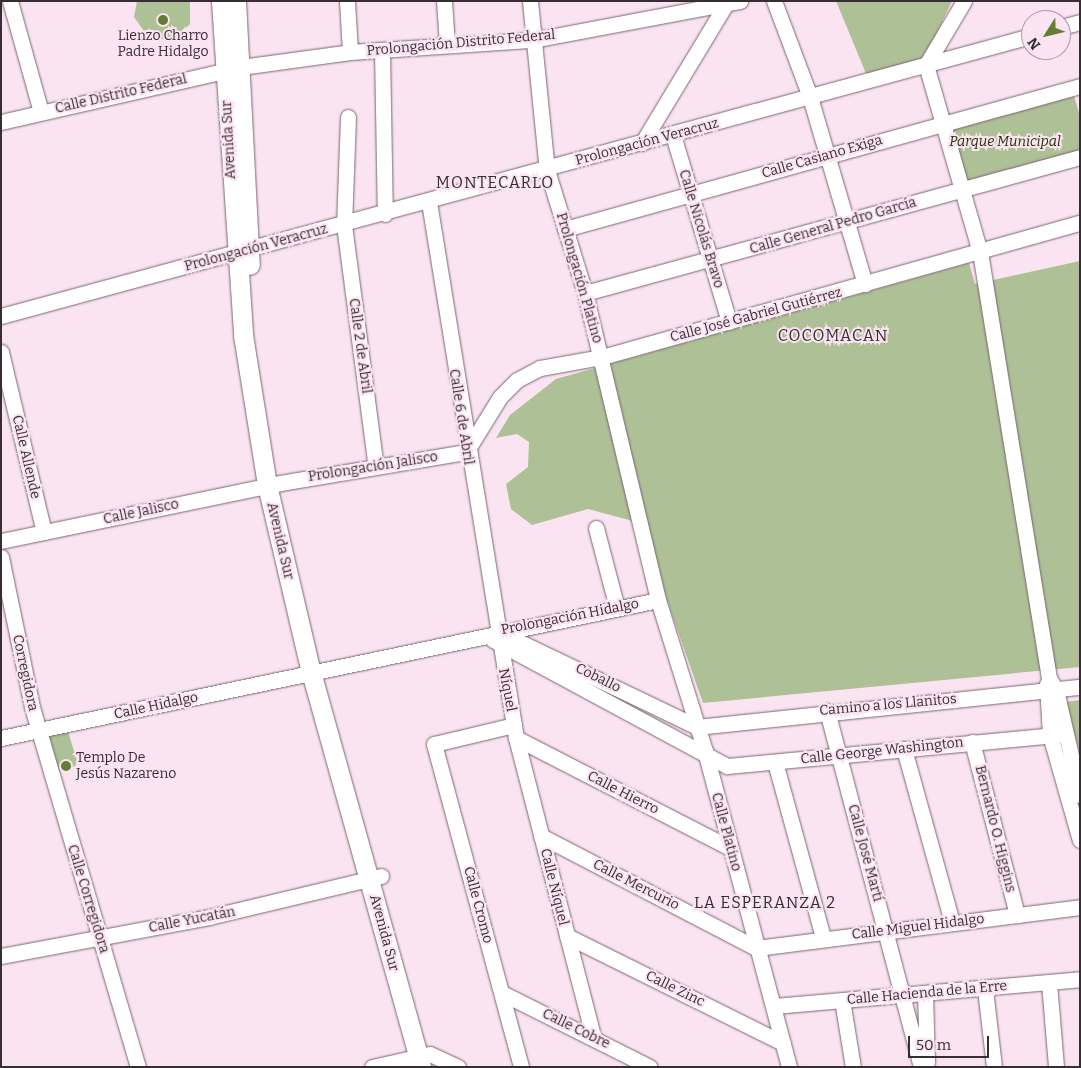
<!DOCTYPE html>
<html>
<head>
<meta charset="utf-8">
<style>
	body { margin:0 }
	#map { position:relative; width:1081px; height:1068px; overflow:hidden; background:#fbe4f1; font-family:Bitter,serif }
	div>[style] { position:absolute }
	.green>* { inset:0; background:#aec095; transform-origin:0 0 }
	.roads { filter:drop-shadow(0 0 1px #796571) drop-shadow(0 0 1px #796571) }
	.minor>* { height:15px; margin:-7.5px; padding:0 7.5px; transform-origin:7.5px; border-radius:7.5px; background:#fff }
	.major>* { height:19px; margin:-9.5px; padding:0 9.5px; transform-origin:9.5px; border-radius:9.5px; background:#fff }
	.dots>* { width:14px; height:14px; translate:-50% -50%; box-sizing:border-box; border:2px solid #fbe4f1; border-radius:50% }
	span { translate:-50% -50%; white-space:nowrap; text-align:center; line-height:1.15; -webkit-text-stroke:4px #fbe4f1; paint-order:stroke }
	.poi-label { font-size:14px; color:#372e33 }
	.left { translate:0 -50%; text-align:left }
	.street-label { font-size:14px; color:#372e33 }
	.park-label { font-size:14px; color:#243304; font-style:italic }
	.quarter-label { font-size:16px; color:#372e33; letter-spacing:1px }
	.frame { position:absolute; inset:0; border:2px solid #372e33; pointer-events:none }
	.north { position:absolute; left:1021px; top:10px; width:50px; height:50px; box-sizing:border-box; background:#fbe4f1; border:1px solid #ad9ba5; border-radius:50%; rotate:234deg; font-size:14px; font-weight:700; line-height:20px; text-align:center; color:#372e33 }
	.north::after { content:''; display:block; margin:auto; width:18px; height:22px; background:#637e32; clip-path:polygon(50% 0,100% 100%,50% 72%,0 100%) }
	.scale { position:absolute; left:908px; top:1036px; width:81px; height:22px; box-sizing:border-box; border:2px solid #372e33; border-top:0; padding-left:6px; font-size:15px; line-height:18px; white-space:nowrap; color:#372e33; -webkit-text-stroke:4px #fbe4f1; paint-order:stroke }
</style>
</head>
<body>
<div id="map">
	<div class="green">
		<div style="clip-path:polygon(137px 1px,190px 1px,190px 24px,173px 40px,149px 38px,134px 17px)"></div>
		<div style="clip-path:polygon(836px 1px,952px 1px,923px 62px,867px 76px)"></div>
		<div style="clip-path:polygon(1073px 93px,1080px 116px,1080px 154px,961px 185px,946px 127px)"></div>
		<div style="clip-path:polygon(1080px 261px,1080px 667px,703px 703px,640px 523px,588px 509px,532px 525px,511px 509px,506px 484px,528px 467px,529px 442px,517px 434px,496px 438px,510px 415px,556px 379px,969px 263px,975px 284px)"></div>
		<div style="clip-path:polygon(1080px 700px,1080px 753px,1065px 702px)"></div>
		<div style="left:66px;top:725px;width:42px;height:28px;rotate:73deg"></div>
	</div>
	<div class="roads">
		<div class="minor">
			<div style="left:10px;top:1px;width:115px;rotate:74.4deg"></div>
			<div style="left:347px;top:1px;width:51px;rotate:86.6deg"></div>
			<div style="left:444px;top:1px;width:44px;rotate:86.1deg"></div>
			<div style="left:530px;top:1px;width:170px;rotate:84.3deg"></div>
			<div style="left:547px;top:170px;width:129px;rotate:72.8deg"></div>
			<div style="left:585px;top:293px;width:316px;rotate:76.6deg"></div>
			<div style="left:658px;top:600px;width:158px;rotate:72.7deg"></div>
			<div style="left:705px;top:751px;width:327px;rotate:75.1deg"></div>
			<div style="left:774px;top:1px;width:103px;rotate:69.4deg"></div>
			<div style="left:810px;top:97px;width:195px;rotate:73.6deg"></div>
			<div style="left:964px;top:1px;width:74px;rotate:120.7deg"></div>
			<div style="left:926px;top:65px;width:195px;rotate:73.9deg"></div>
			<div style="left:980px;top:252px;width:432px;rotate:80.8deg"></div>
			<div style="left:1049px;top:678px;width:14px;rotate:60deg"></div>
			<div style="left:1056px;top:690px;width:108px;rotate:77.1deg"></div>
			<div style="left:1061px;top:27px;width:20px;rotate:-15deg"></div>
			<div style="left:382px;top:50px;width:164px;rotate:89deg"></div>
			<div style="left:348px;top:117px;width:108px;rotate:92.1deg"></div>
			<div style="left:344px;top:225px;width:244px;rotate:82.5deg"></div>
			<div style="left:1px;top:122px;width:246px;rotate:-12.9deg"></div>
			<div style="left:241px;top:67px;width:110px;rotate:-7.8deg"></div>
			<div style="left:350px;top:52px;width:183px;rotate:-3.8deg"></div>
			<div style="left:533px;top:40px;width:211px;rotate:-10.7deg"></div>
			<div style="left:673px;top:135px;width:195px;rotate:73.3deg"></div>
			<div style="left:642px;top:143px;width:162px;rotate:-58.9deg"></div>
			<div style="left:429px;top:202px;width:543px;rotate:80.78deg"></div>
			<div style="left:516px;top:738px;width:308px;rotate:75.5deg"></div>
			<div style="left:565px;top:229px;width:534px;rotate:-15.52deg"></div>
			<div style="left:585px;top:293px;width:513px;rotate:-15.36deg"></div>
			<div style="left:1px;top:316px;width:1067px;rotate:-15.21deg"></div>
			<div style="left:1px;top:352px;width:185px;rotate:76.6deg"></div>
			<div style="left:466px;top:452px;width:65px;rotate:-58.3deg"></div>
			<div style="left:500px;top:397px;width:24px;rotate:-45deg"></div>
			<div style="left:517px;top:380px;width:26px;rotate:-28deg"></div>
			<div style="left:540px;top:368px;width:63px;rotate:-10.1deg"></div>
			<div style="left:602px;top:357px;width:496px;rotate:-15.7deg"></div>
			<div style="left:596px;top:528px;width:83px;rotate:75.3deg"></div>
			<div style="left:1px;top:541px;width:285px;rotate:-11.7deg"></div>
			<div style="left:280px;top:483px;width:189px;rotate:-9.5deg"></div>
			<div style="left:1px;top:557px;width:153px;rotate:78.3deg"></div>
			<div style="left:32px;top:707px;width:375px;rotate:73.6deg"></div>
			<div style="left:499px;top:632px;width:220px;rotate:25.6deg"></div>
			<div style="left:697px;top:727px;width:385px;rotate:-6deg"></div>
			<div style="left:493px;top:640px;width:266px;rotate:28.3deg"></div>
			<div style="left:727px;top:766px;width:338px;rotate:-5.4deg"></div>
			<div style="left:1047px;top:684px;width:51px;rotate:86.6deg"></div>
			<div style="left:1050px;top:735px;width:109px;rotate:74.1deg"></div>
			<div style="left:827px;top:711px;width:368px;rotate:75.2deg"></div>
			<div style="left:514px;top:725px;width:82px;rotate:166.6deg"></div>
			<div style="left:434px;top:744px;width:335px;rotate:74.9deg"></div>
			<div style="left:1px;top:738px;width:671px;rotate:-11.86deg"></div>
			<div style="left:516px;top:738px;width:241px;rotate:27.2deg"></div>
			<div style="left:972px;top:742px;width:179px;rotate:75.4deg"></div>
			<div style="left:904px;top:749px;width:180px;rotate:74.5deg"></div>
			<div style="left:775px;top:762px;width:182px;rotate:74.7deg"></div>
			<div style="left:541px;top:836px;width:242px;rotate:27.5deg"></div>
			<div style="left:756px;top:948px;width:327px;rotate:-7.2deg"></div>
			<div style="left:567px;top:936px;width:241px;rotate:26.4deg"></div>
			<div style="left:1px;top:956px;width:212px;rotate:-10.6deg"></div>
			<div style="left:209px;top:917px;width:177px;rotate:-13.4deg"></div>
			<div style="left:1049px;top:983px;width:84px;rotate:85.2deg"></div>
			<div style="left:985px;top:989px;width:79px;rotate:83.4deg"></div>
			<div style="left:502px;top:993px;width:165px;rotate:26.6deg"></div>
			<div style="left:925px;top:994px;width:68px;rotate:88.3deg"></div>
			<div style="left:842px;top:1000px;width:68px;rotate:80.7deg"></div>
			<div style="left:774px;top:1006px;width:307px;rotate:-5deg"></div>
			<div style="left:372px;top:1067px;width:59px;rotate:-12.6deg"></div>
			<div style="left:430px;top:1054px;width:31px;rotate:25deg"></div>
		</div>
		<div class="major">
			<div style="left:221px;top:1px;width:335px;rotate:86.2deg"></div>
			<div style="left:243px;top:335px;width:152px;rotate:80.9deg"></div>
			<div style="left:267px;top:485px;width:192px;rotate:76.8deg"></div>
			<div style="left:311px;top:672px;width:410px;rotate:74.4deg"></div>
			<div style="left:236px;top:1px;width:264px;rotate:87deg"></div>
		</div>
	</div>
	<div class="dots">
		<div style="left:163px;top:20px;background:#637e32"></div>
		<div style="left:66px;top:766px;background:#637e32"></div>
	</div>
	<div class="poi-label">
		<span style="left:163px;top:44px">Lienzo Charro<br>Padre Hidalgo</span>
		<span class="left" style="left:76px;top:766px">Templo De<br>Jesús Nazareno</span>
	</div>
	<div class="street-label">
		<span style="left:461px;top:43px;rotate:-5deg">Prolongación Distrito Federal</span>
		<span style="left:121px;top:94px;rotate:-13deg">Calle Distrito Federal</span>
		<span style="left:229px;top:140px;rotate:-93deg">Avenida Sur</span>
		<span style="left:647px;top:142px;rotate:-15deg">Prolongación Veracruz</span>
		<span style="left:822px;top:157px;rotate:-16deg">Calle Casiano Exiga</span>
		<span style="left:833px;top:226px;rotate:-16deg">Calle General Pedro García</span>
		<span style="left:701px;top:229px;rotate:73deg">Calle Nicolás Bravo</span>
		<span style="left:256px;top:248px;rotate:-15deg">Prolongación Veracruz</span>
		<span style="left:579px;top:278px;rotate:74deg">Prolongación Platino</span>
		<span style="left:756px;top:315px;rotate:-15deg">Calle José Gabriel Gutiérrez</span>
		<span style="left:360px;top:346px;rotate:82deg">Calle 2 de Abril</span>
		<span style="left:461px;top:417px;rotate:81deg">Calle 6 de Abril</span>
		<span style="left:26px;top:457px;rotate:77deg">Calle Allende</span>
		<span style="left:373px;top:467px;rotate:-9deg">Prolongación Jalisco</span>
		<span style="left:141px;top:512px;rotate:-12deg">Calle Jalisco</span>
		<span style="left:280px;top:541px;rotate:77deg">Avenida Sur</span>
		<span style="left:570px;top:617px;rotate:-11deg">Prolongación Hidalgo</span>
		<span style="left:25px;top:673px;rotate:78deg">Corregidora</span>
		<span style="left:598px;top:678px;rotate:26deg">Coballo</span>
		<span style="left:507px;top:690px;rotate:79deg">Níquel</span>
		<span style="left:888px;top:705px;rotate:-5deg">Camino a los Llanitos</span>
		<span style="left:156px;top:706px;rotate:-12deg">Calle Hidalgo</span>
		<span style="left:882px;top:751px;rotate:-6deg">Calle George Washington</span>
		<span style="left:623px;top:793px;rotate:27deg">Calle Hierro</span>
		<span style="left:995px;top:829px;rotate:76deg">Bernardo O. Higgins</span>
		<span style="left:726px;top:832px;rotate:75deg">Calle Platino</span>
		<span style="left:865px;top:853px;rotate:75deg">Calle José Martí</span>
		<span style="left:636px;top:885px;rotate:27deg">Calle Mercurio</span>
		<span style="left:554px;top:887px;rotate:76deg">Calle Níquel</span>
		<span style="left:88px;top:899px;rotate:73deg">Calle Corregidora</span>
		<span style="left:478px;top:905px;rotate:75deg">Calle Cromo</span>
		<span style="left:192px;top:920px;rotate:-11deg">Calle Yucatán</span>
		<span style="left:918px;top:927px;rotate:-7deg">Calle Miguel Hidalgo</span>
		<span style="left:384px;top:933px;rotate:75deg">Avenida Sur</span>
		<span style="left:675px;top:989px;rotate:26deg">Calle Zinc</span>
		<span style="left:927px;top:993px;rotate:-5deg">Calle Hacienda de la Erre</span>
		<span style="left:576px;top:1029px;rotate:26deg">Calle Cobre</span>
	</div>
	<div class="park-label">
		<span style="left:1005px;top:142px">Parque Municipal</span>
	</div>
	<div class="quarter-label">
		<span style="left:495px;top:183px">MONTECARLO</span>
		<span style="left:833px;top:336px">COCOMACAN</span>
		<span style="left:765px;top:903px">LA ESPERANZA 2</span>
	</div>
	<div class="frame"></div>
	<div class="north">N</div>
	<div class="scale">50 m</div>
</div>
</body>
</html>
